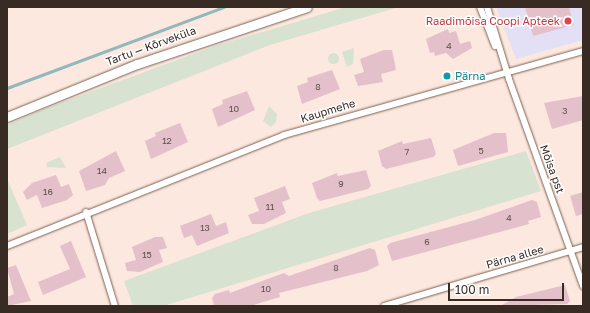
<!DOCTYPE html>
<html>
<head>
<meta charset="utf-8">
<style>
	body { margin:0 }
	#map { position:relative; width:590px; height:313px; overflow:hidden; background:#fce8de; font-family:"Golos Text",sans-serif }
	div>[style] { position:absolute }
	.commercial>* { inset:0; background:#e3e0f6 }
	.green>* { inset:0; background:#d7e2d0 }
	.round { border-radius:50% }
	.stream>* { height:2.5px; margin:-1.25px; padding:0 1.25px; transform-origin:1.25px; border-radius:1.25px; background:#92b8be }
	.building>* { inset:0; background:#e3c0ca }
	.roads { filter:drop-shadow(0 0 1px #7b5f51) drop-shadow(0 0 1px #7b5f51) }
	.minor>* { height:6px; margin:-3px; padding:0 3px; transform-origin:3px; border-radius:3px; background:#fff }
	.secondary>* { height:9px; margin:-4.5px; padding:0 4.5px; transform-origin:4.5px; border-radius:4.5px; background:#fff }
	.dots>* { width:11px; height:11px; translate:-50% -50%; box-sizing:border-box; border:2px solid #fff; border-radius:50% }
	span { translate:-50% -50%; white-space:nowrap; text-align:center; line-height:1.15; -webkit-text-stroke:3px #fff; paint-order:stroke }
	.number-label { font-size:9px; color:#62504e }
	.number-label span { -webkit-text-stroke-width:0 }
	.health-label { font-size:11px; color:#be3a42 }
	.right { translate:-100% -50%; text-align:right }
	.street-label { font-size:11px; color:#372b24 }
	.culture-label { font-size:11px; color:#0d838f }
	.left { translate:0 -50%; text-align:left }
	.frame { position:absolute; inset:0; border:8px solid #372b24; pointer-events:none }
	.scale { position:absolute; left:448px; top:283px; width:116px; height:18px; box-sizing:border-box; border:2px solid #372b24; border-top:0; padding-left:5px; font-size:12px; line-height:14px; white-space:nowrap; color:#372b24; -webkit-text-stroke:3px #fff; paint-order:stroke }
</style>
</head>
<body>
<div id="map">
	<div class="commercial">
		<div style="clip-path:polygon(496px 7px,583px 7px,583px 40px,516px 59px)"></div>
	</div>
	<div class="green">
		<div style="clip-path:polygon(346px 7px,399px 7px,270px 45px,7px 149px,7px 125px,44px 109px,215px 46px)"></div>
		<div style="clip-path:polygon(354px 48px,353px 64px,347px 67px,342px 52px)"></div>
		<div class="round" style="left:327.5px;top:52.5px;width:11px;height:11px"></div>
		<div style="clip-path:polygon(269px 106px,277px 114px,276px 122px,271px 127px,263px 121px)"></div>
		<div style="clip-path:polygon(526px 151px,541px 191px,163px 306px,133px 306px,124px 281px,309px 213px)"></div>
		<div style="clip-path:polygon(60px 157px,66px 168px,47px 167px,46px 163px)"></div>
		<div style="clip-path:polygon(7px 179px,27px 225px,7px 234px)"></div>
	</div>
	<div class="stream">
		<div style="left:7px;top:88px;width:232px;rotate:-20.5deg"></div>
	</div>
	<div class="building">
		<div style="clip-path:polygon(525px 7px,569px 7px,574px 25px,533px 36px)"></div>
		<div style="clip-path:polygon(448px 29px,449px 33px,456px 31px,460px 44px,470px 41px,472px 48px,453px 59px,446px 53px,435px 56px,434px 52px,430px 53px,426px 39px)"></div>
		<div style="clip-path:polygon(384px 50px,392px 50px,396px 70px,381px 74px,383px 82px,358px 86px,354px 75px,364px 72px,360px 59px)"></div>
		<div style="clip-path:polygon(332px 70px,340px 89px,302px 104px,297px 86px,308px 82px,307px 78px)"></div>
		<div style="clip-path:polygon(247px 91px,255px 110px,218px 127px,212px 109px,223px 104px,222px 100px)"></div>
		<div style="clip-path:polygon(583px 96px,583px 120px,552px 129px,544px 103px)"></div>
		<div style="clip-path:polygon(180px 123px,188px 142px,151px 159px,145px 141px,156px 136px,155px 133px)"></div>
		<div style="clip-path:polygon(494px 133px,506px 133px,508px 152px,458px 166px,453px 150px)"></div>
		<div style="clip-path:polygon(431px 138px,436px 154px,433px 157px,386px 169px,382px 166px,378px 151px,402px 141px,403px 144px)"></div>
		<div style="clip-path:polygon(116px 151px,125px 171px,109px 178px,105px 185px,86px 191px,79px 171px)"></div>
		<div style="clip-path:polygon(366px 170px,371px 186px,368px 189px,320px 201px,317px 198px,312px 183px,337px 173px,338px 176px)"></div>
		<div style="clip-path:polygon(56px 175px,61px 187px,69px 184px,73px 195px,67px 200px,42px 208px,37px 195px,27px 200px,23px 192px,32px 183px)"></div>
		<div style="clip-path:polygon(285px 186px,290px 199px,282px 202px,286px 213px,264px 224px,252px 224px,248px 215px,259px 211px,254px 198px)"></div>
		<div style="clip-path:polygon(583px 192px,583px 214px,576px 216px,570px 196px)"></div>
		<div style="clip-path:polygon(532px 200px,537px 202px,541px 217px,528px 221px,529px 224px,392px 261px,387px 246px,390px 243px,475px 220px)"></div>
		<div style="clip-path:polygon(211px 214px,216px 226px,226px 222px,229px 233px,197px 246px,192px 235px,184px 238px,180px 226px)"></div>
		<div style="clip-path:polygon(155px 237px,163px 237px,167px 248px,159px 250px,163px 262px,140px 272px,127px 271px,125px 263px,136px 260px,132px 247px)"></div>
		<div style="clip-path:polygon(71px 241px,86px 277px,43px 295px,38px 282px,70px 269px,60px 246px)"></div>
		<div style="clip-path:polygon(370px 248px,375px 250px,379px 265px,367px 271px,279px 293px,280px 297px,250px 306px,214px 306px,212px 298px,215px 294px,229px 290px,230px 293px,284px 273px,289px 276px)"></div>
		<div style="clip-path:polygon(16px 265px,31px 301px,7px 306px,7px 297px,14px 294px,7px 268px)"></div>
		<div style="clip-path:polygon(565px 285px,570px 301px,567px 304px,500px 306px,516px 297px)"></div>
	</div>
	<div class="roads">
		<div class="minor">
			<div style="left:480px;top:7px;width:42px;rotate:69deg"></div>
			<div style="left:487px;top:7px;width:75px;rotate:73deg"></div>
			<div style="left:509px;top:79px;width:220px;rotate:70.3deg"></div>
			<div style="left:86px;top:212px;width:98px;rotate:72.9deg"></div>
			<div style="left:7px;top:246px;width:298px;rotate:-21.8deg"></div>
			<div style="left:284px;top:135px;width:311px;rotate:-15.7deg"></div>
			<div style="left:384px;top:306px;width:208px;rotate:-16.5deg"></div>
		</div>
		<div class="secondary">
			<div style="left:7px;top:117px;width:140px;rotate:-22.2deg"></div>
			<div style="left:137px;top:64px;width:179px;rotate:-18.5deg"></div>
		</div>
	</div>
	<div class="dots">
		<div style="left:568px;top:21px;background:#e0444e"></div>
		<div style="left:447px;top:76px;background:#0f9aa8"></div>
	</div>
	<div class="number-label">
		<span style="left:449px;top:46px">4</span>
		<span style="left:318px;top:87px">8</span>
		<span style="left:234px;top:109px">10</span>
		<span style="left:565px;top:111px">3</span>
		<span style="left:167px;top:141px">12</span>
		<span style="left:481px;top:151px">5</span>
		<span style="left:407px;top:152px">7</span>
		<span style="left:102px;top:171px">14</span>
		<span style="left:341px;top:184px">9</span>
		<span style="left:48px;top:192px">16</span>
		<span style="left:270px;top:207px">11</span>
		<span style="left:509px;top:218px">4</span>
		<span style="left:205px;top:228px">13</span>
		<span style="left:427px;top:242px">6</span>
		<span style="left:147px;top:255px">15</span>
		<span style="left:336px;top:268px">8</span>
		<span style="left:266px;top:289px">10</span>
	</div>
	<div class="health-label">
		<span class="right" style="left:560px;top:21px">Raadimõisa Coopi Apteek</span>
	</div>
	<div class="street-label">
		<span style="left:151px;top:46px;rotate:-20deg">Tartu — Kõrveküla</span>
		<span style="left:328px;top:111px;rotate:-17deg">Kaupmehe</span>
		<span style="left:552px;top:169px;rotate:70deg">Mõisa pst</span>
		<span style="left:515px;top:257px;rotate:-16deg">Pärna allee</span>
	</div>
	<div class="culture-label">
		<span class="left" style="left:455px;top:76px">Pärna</span>
	</div>
	<div class="frame"></div>
	<div class="scale">100 m</div>
</div>
</body>
</html>
